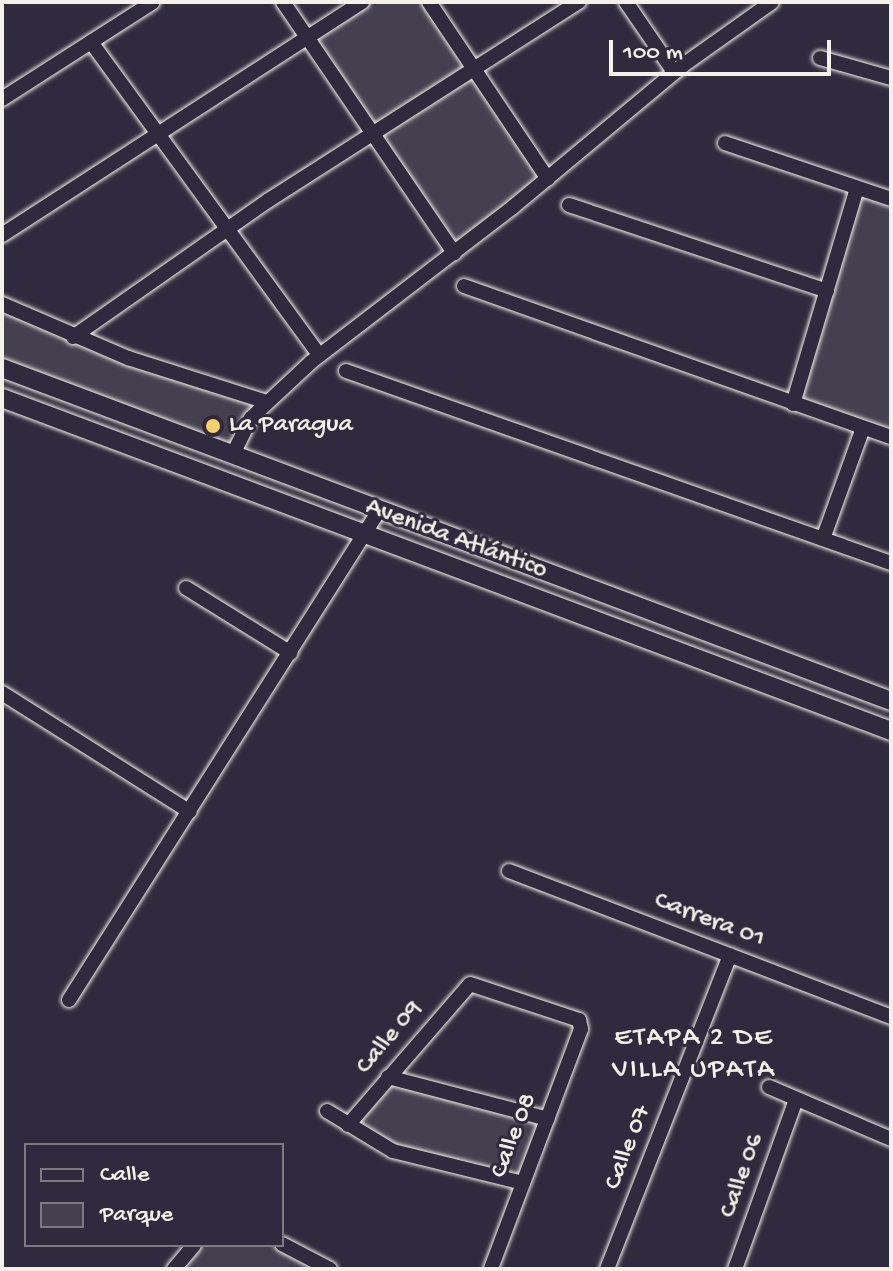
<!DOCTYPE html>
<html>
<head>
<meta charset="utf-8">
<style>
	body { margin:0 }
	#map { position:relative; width:893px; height:1271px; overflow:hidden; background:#2f2a3d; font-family:"Gochi Hand",sans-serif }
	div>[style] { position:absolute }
	.green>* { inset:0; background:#454050 }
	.roads { filter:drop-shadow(0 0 2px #f4f1e8) drop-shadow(0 0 2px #f4f1e8) }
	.minor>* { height:14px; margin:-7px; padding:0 7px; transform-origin:7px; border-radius:7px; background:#2f2a3d }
	.tertiary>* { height:18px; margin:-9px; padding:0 9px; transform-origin:9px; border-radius:9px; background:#2f2a3d }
	.dots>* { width:22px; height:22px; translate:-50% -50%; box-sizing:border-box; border:4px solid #2f2a3d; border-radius:50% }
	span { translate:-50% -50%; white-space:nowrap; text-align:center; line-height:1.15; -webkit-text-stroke:6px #2f2a3d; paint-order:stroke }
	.poi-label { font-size:26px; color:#f4f1e8 }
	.left { translate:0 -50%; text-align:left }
	.street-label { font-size:26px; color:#f4f1e8 }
	.neighbourhood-label { font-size:28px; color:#f4f1e8; letter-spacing:2px }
	.frame { position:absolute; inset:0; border:4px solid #f4f1e8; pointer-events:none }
	.legend { position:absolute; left:24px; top:1143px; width:260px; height:104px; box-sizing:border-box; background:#2f2a3d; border:2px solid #7e7a81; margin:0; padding:10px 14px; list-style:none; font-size:24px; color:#f4f1e8 }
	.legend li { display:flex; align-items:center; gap:16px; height:40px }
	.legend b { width:40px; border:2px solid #7e7a81 }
	.scale { position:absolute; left:609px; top:40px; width:222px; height:36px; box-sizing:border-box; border:4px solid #f4f1e8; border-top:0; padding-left:10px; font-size:24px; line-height:28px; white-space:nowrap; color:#f4f1e8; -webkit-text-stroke:6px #2f2a3d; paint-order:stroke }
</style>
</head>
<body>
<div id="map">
	<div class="green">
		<div style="clip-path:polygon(362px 2px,429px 2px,548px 179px,454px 253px,307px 37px)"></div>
		<div style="clip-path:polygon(857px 188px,891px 199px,891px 437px,793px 404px)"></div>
		<div style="clip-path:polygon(2px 304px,37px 320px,267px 402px,233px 454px,2px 368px)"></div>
		<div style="clip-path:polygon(388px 1077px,548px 1119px,523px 1183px,415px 1157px,348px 1125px)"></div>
		<div style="clip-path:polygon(194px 1245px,282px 1245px,330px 1269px,174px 1269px)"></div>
	</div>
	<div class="roads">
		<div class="minor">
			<div style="left:283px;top:2px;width:304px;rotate:55.7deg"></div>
			<div style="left:429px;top:2px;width:213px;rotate:56.1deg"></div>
			<div style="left:626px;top:2px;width:85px;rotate:55.6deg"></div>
			<div style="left:91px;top:42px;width:387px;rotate:53.9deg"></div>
			<div style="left:820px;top:58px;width:74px;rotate:15.7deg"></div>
			<div style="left:2px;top:99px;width:179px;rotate:-32.7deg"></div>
			<div style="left:725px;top:143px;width:175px;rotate:18.6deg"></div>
			<div style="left:569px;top:205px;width:272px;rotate:18.4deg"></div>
			<div style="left:2px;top:235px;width:429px;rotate:-32.9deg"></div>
			<div style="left:464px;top:286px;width:453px;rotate:19.5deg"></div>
			<div style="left:2px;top:304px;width:137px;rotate:23.2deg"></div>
			<div style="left:128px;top:358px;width:146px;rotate:17.6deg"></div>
			<div style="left:73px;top:337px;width:239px;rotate:-35deg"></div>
			<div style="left:269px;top:200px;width:368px;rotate:-32.6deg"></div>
			<div style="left:346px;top:371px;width:578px;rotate:19.41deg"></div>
			<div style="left:793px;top:404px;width:225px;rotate:-73.5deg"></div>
			<div style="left:233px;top:454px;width:40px;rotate:-63.4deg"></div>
			<div style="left:251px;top:418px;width:82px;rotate:-43deg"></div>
			<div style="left:311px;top:362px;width:255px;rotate:-37.5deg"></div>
			<div style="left:513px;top:207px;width:220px;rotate:-39.8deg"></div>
			<div style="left:682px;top:66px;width:110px;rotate:-35.4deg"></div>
			<div style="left:823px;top:539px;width:118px;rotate:-70.2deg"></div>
			<div style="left:186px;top:588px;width:123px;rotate:31.8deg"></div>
			<div style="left:2px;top:693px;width:222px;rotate:32.3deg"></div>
			<div style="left:509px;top:871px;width:409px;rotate:20.9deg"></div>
			<div style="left:69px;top:1000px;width:581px;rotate:-57.65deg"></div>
			<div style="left:388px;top:1077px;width:165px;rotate:14.7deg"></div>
			<div style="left:769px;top:1087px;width:133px;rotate:23.1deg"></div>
			<div style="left:327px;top:1111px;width:77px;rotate:31.2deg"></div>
			<div style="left:393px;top:1151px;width:134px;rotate:13.8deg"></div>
			<div style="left:348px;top:1125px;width:186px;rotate:-49.1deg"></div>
			<div style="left:470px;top:984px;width:115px;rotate:18.3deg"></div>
			<div style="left:579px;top:1020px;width:9px;rotate:77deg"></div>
			<div style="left:581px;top:1029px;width:256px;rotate:110.6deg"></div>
			<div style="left:282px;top:1244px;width:54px;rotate:27.5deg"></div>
			<div style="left:174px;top:1269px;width:31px;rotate:-50deg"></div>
			<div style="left:607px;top:1269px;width:337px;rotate:-68.6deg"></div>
			<div style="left:735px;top:1269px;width:180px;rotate:-70.2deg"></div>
		</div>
		<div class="tertiary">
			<div style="left:2px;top:368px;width:949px;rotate:20.53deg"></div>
			<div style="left:2px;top:398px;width:949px;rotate:20.53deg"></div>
		</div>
	</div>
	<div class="dots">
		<div style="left:213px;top:426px;background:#ffd166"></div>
	</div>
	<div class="poi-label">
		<span class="left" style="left:229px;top:426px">La Paragua</span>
	</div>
	<div class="street-label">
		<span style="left:456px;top:540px;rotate:20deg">Avenida Atlántico</span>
		<span style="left:709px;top:921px;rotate:21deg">Carrera 01</span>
		<span style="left:390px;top:1038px;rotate:-50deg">Calle 09</span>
		<span style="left:515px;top:1136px;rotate:-69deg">Calle 08</span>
		<span style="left:629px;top:1148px;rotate:-69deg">Calle 07</span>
		<span style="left:743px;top:1176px;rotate:-70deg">Calle 06</span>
	</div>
	<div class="neighbourhood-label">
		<span style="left:694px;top:1055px">ETAPA 2 DE<br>VILLA UPATA</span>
	</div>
	<div class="frame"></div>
	<ul class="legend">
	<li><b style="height:10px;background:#2f2a3d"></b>Calle</li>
	<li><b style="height:22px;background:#454050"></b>Parque</li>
	</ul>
	<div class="scale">100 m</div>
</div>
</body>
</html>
